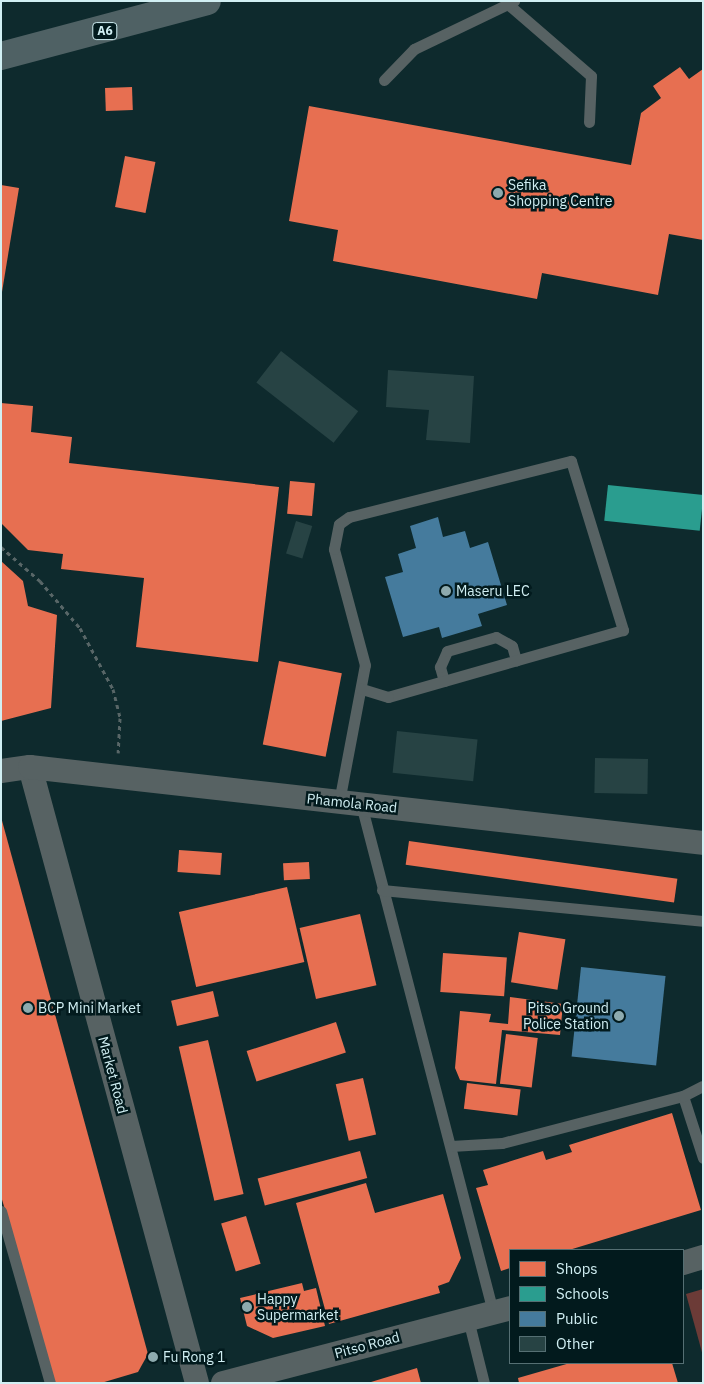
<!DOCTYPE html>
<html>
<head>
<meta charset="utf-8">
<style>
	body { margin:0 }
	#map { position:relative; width:704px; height:1384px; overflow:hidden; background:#0e2a2d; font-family:"IBM Plex Sans",sans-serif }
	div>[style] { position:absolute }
	.green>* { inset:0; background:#6c3b37 }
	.shops>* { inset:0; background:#e76f51; transform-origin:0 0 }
	.schools>* { inset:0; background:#2a9d8f; transform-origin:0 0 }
	.public>* { inset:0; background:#457b9d; transform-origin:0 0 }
	.building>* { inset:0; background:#274344; transform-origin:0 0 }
	.path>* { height:3px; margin-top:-1.5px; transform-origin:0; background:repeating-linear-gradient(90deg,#586667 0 4px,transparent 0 8px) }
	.service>* { height:11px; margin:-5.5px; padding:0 5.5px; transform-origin:5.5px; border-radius:5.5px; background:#576263 }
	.minor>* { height:24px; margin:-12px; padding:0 12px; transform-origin:12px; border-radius:12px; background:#576263 }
	.primary>* { height:28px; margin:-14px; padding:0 14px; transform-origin:14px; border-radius:14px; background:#4f6164 }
	.dots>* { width:14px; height:14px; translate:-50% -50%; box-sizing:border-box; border:2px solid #021a1d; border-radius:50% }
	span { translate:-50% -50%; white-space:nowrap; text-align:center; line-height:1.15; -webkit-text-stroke:5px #021a1d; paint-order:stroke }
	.shield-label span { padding:1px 4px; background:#021a1d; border:1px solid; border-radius:4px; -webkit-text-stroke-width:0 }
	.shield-label { font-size:12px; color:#d1eff3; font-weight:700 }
	.poi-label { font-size:14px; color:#d1eff3 }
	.left { translate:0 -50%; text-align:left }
	.right { translate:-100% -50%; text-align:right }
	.street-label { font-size:14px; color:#d1eff3 }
	.frame { position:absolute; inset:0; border:2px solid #d1eff3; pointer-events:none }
	.legend { position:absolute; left:509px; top:1249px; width:175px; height:115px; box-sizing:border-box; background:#021a1d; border:1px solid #556f73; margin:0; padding:6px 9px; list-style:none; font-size:15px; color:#d1eff3 }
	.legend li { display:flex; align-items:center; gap:10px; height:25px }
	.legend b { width:25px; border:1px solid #556f73 }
</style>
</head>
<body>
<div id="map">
	<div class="green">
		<div style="clip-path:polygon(703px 1289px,703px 1356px,686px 1294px)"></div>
	</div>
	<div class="shops">
		<div style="clip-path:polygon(680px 67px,689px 79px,703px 69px,703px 240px,669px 234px,658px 295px,542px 273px,537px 299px,333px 261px,338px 230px,289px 221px,309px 106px,631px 165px,641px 113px,661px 98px,653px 86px)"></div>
		<div style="left:132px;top:87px;width:23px;height:27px;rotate:88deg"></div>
		<div style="left:125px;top:156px;width:31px;height:52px;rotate:11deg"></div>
		<div style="clip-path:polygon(1px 185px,19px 188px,2px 292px,1px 292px)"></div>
		<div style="clip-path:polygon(1px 403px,33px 406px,31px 432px,72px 437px,69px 463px,279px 487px,258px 662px,136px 647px,144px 578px,61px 569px,63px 554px,28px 550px,1px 523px)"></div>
		<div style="left:290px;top:481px;width:25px;height:33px;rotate:5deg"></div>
		<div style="clip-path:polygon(1px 561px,23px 581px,28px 606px,57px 615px,51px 708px,1px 721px)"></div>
		<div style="left:279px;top:661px;width:64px;height:85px;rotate:11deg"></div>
		<div style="clip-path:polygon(1px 817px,148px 1354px,138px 1372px,101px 1383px,55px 1383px,1px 1196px)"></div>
		<div style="left:409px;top:841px;width:271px;height:24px;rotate:8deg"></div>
		<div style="left:179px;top:850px;width:43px;height:22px;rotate:4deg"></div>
		<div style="left:309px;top:862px;width:17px;height:26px;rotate:87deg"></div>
		<div style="left:287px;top:887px;width:77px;height:111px;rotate:77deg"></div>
		<div style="left:360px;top:914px;width:73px;height:62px;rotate:77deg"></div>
		<div style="left:519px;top:932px;width:47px;height:51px;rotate:9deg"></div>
		<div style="left:443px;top:953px;width:64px;height:39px;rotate:4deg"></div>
		<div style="left:213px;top:991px;width:26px;height:43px;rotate:77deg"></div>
		<div style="clip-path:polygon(510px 997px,563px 1004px,560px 1035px,502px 1030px,496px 1084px,460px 1080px,455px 1068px,460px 1011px,491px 1014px,489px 1022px,508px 1024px)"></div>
		<div style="left:336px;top:1022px;width:32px;height:94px;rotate:72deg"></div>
		<div style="left:506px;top:1034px;width:32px;height:50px;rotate:7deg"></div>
		<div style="left:208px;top:1040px;width:158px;height:30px;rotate:77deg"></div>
		<div style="left:363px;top:1078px;width:58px;height:28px;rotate:77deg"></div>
		<div style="left:467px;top:1083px;width:54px;height:26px;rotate:7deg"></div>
		<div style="clip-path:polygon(672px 1113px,701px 1210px,569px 1250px,510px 1250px,510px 1268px,501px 1271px,476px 1188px,488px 1185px,483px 1170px,543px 1151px,546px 1160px,572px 1152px,569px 1145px)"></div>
		<div style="left:360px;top:1151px;width:28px;height:106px;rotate:75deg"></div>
		<div style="clip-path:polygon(366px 1183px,375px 1213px,443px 1194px,461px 1258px,449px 1282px,438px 1286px,440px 1293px,329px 1324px,296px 1203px)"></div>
		<div style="left:246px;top:1216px;width:50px;height:26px;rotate:73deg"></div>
		<div style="clip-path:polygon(302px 1283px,304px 1291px,316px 1288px,325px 1326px,273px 1338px,247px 1326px,240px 1298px)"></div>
		<div style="clip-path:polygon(570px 1363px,672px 1363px,678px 1383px,519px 1383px,518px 1378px)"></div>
		<div style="clip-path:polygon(417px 1368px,421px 1383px,371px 1383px,371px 1382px)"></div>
	</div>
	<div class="schools">
		<div style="left:608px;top:485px;width:96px;height:36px;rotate:6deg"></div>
	</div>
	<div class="public">
		<div style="clip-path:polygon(438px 517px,443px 537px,465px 531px,470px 548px,488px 542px,507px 605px,478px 614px,482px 626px,442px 638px,439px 627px,403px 637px,385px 577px,403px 572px,398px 554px,416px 548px,410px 526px)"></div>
		<div style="left:581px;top:967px;width:85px;height:90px;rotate:6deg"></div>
	</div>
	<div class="building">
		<div style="left:281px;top:351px;width:98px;height:40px;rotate:38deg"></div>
		<div style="clip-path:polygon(388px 370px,474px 376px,470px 443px,426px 440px,429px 410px,386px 407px)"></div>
		<div style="left:296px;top:521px;width:17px;height:34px;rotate:17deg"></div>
		<div style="left:397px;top:731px;width:81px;height:42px;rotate:6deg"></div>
		<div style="left:595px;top:758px;width:53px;height:35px;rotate:1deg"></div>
	</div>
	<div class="path">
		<div style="left:1px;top:547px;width:52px;rotate:41.1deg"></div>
		<div style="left:40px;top:581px;width:62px;rotate:49.6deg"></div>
		<div style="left:80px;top:628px;width:69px;rotate:61.6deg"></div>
		<div style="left:113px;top:689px;width:30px;rotate:76deg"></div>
		<div style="left:120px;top:718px;width:35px;rotate:93deg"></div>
	</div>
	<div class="service">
		<div style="left:510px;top:6px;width:107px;rotate:40.8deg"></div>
		<div style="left:591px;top:76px;width:46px;rotate:92.5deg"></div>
		<div style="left:384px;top:80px;width:43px;rotate:-45.9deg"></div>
		<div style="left:414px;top:49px;width:111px;rotate:-25.6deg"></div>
		<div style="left:444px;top:681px;width:15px;rotate:-106deg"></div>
		<div style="left:440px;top:667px;width:17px;rotate:-66deg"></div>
		<div style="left:447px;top:651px;width:51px;rotate:-15.9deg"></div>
		<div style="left:496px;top:637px;width:18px;rotate:29deg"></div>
		<div style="left:512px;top:646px;width:15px;rotate:74deg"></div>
		<div style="left:339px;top:802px;width:139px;rotate:-79.3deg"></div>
		<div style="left:365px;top:665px;width:120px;rotate:-105deg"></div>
		<div style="left:334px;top:549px;width:25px;rotate:-79deg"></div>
		<div style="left:339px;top:524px;width:12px;rotate:-35deg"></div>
		<div style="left:349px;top:517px;width:229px;rotate:-14.2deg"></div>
		<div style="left:571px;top:461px;width:177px;rotate:72.9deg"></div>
		<div style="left:623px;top:630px;width:244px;rotate:164.1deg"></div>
		<div style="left:388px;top:697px;width:28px;rotate:-163deg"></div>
		<div style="left:361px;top:804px;width:525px;rotate:75.43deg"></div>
		<div style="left:382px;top:890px;width:322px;rotate:5.5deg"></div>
		<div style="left:683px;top:1096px;width:65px;rotate:72.1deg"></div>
		<div style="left:451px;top:1146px;width:51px;rotate:-3.4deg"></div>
		<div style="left:502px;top:1143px;width:187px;rotate:-14.6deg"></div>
		<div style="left:683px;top:1096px;width:22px;rotate:-27deg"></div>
		<div style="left:1px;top:1211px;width:179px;rotate:74.1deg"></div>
		<div style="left:468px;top:1319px;width:66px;rotate:76deg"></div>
	</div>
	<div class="minor">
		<div style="left:30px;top:767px;width:638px;rotate:74.83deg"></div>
		<div style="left:1px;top:771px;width:29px;rotate:-8deg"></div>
		<div style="left:30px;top:767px;width:677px;rotate:6.44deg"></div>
		<div style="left:683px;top:1263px;width:21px;rotate:-17deg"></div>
		<div style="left:223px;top:1383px;width:297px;rotate:-14.6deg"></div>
	</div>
	<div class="primary">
		<div style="left:1px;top:56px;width:213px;rotate:-14.9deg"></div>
	</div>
	<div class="dots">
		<div style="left:498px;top:193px;background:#8daaae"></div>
		<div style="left:446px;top:591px;background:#8daaae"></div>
		<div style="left:28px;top:1008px;background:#8daaae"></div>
		<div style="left:619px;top:1016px;background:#8daaae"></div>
		<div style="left:247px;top:1307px;background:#8daaae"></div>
		<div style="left:153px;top:1357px;background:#8daaae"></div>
	</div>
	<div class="shield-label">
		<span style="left:105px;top:31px">A6</span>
	</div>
	<div class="poi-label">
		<span class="left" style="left:508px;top:193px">Sefika<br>Shopping Centre</span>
		<span class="left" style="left:456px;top:591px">Maseru LEC</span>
		<span class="left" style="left:38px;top:1008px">BCP Mini Market</span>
		<span class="right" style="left:609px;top:1016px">Pitso Ground<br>Police Station</span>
		<span class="left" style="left:257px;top:1307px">Happy<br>Supermarket</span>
		<span class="left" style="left:163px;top:1357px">Fu Rong 1</span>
	</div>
	<div class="street-label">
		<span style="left:352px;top:803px;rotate:6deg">Phamola Road</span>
		<span style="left:113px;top:1075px;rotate:75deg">Market Road</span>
		<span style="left:367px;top:1345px;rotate:-15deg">Pitso Road</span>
	</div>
	<div class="frame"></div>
	<ul class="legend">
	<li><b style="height:14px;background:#e76f51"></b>Shops</li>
	<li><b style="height:14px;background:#2a9d8f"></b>Schools</li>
	<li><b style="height:14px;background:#457b9d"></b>Public</li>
	<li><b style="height:14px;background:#274344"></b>Other</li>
	</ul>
</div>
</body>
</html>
